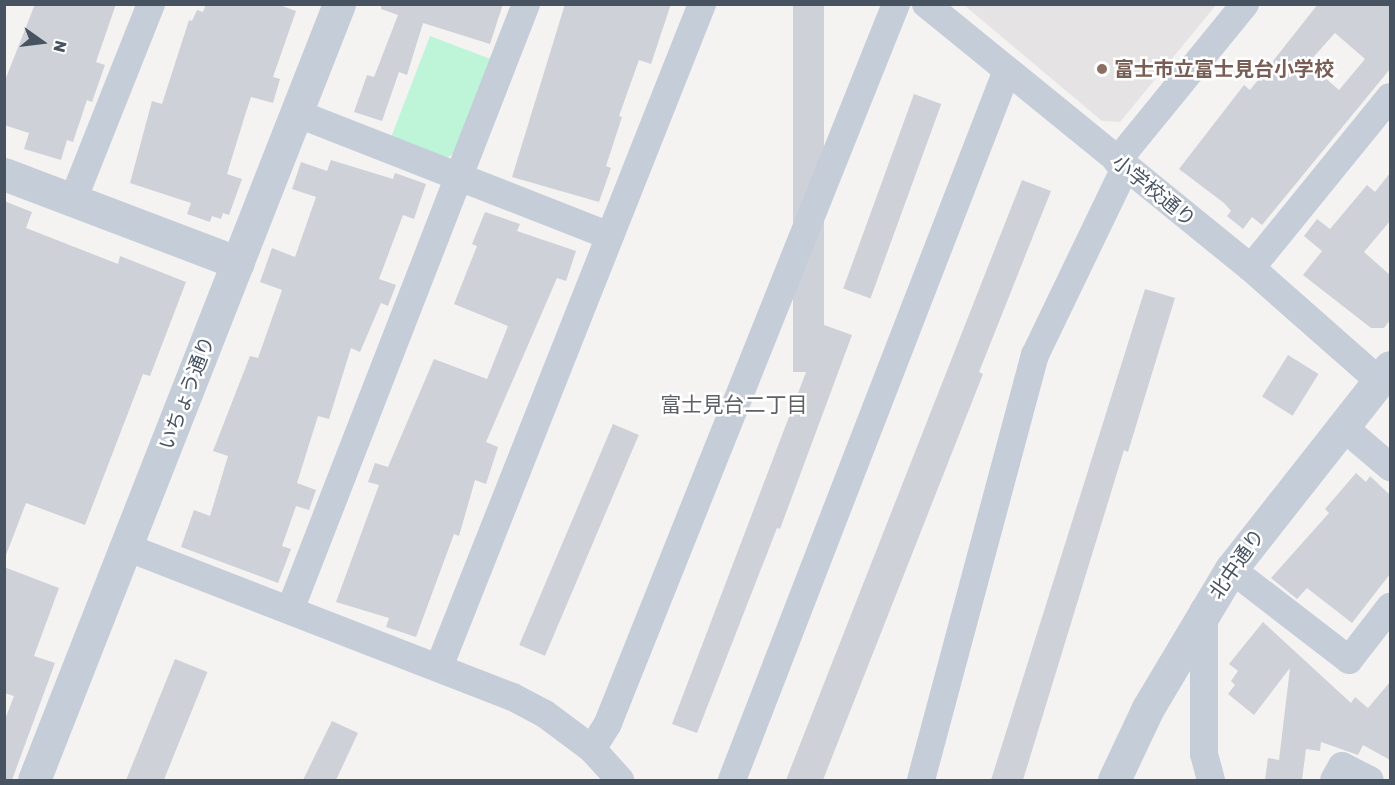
<!DOCTYPE html>
<html>
<head>
<meta charset="utf-8">
<style>
	body { margin:0 }
	#map { position:relative; width:1395px; height:785px; overflow:hidden; background:#f5f2f2; font-family:Rubik,"Noto Sans JP",sans-serif }
	div>[style] { position:absolute }
	.education>* { inset:0; background:#e6e3e4 }
	.green>* { inset:0; background:#bef4d8 }
	.building>* { inset:0; background:#ced1d8; transform-origin:0 0 }
	.minor>* { height:28px; margin:-14px; padding:0 14px; transform-origin:14px; border-radius:14px; background:#c5cdd8 }
	.tertiary>* { height:33px; margin:-16.5px; padding:0 16.5px; transform-origin:16.5px; border-radius:16.5px; background:#c5cdd8 }
	.dots>* { width:16px; height:16px; translate:-50% -50%; box-sizing:border-box; border:3px solid #fff; border-radius:50% }
	span { translate:-50% -50%; white-space:nowrap; text-align:center; line-height:1.15; -webkit-text-stroke:5px #fff; paint-order:stroke }
	.education-label { font-size:20px; color:#785e54; font-weight:700 }
	.left { translate:0 -50%; text-align:left }
	.street-label { font-size:20px; color:#485362 }
	.neighbourhood-label { font-size:21px; color:#5e6168 }
	.frame { position:absolute; inset:0; border:6px solid #485362; pointer-events:none }
	.north { position:absolute; left:12px; top:12px; width:60px; height:60px; -webkit-text-stroke:4px #fff; paint-order:stroke; rotate:104deg; font-size:16px; font-weight:700; line-height:24px; text-align:center; color:#485362 }
	.north::after { content:''; display:block; margin:auto; width:21px; height:27px; background:#485362; clip-path:polygon(50% 0,100% 100%,50% 72%,0 100%) }
</style>
</head>
<body>
<div id="map">
	<div class="education">
		<div style="clip-path:polygon(964px 5px,1216px 5px,1120px 122px,1102px 121px)"></div>
	</div>
	<div class="green">
		<div style="clip-path:polygon(430px 36px,493px 60px,458px 151px,443px 160px,390px 140px)"></div>
	</div>
	<div class="building">
		<div style="clip-path:polygon(35px 4px,116px 4px,96px 62px,105px 65px,92px 102px,87px 100px,73px 142px,67px 140px,61px 160px,24px 149px,29px 133px,4px 125px,4px 83px)"></div>
		<div style="clip-path:polygon(206px 4px,277px 4px,296px 11px,273px 77px,280px 79px,273px 103px,251px 97px,246px 112px,227px 174px,242px 179px,229px 215px,223px 213px,221px 219px,212px 216px,210px 222px,187px 214px,191px 203px,130px 183px,152px 101px,162px 104px,189px 20px,192px 21px,197px 10px,203px 12px)"></div>
		<div style="clip-path:polygon(381px 4px,503px 4px,490px 44px,423px 23px,407px 75px,399px 72px,382px 121px,354px 112px,367px 75px,374px 77px,398px 15px,381px 9px)"></div>
		<div style="clip-path:polygon(565px 4px,671px 4px,651px 64px,639px 60px,619px 116px,622px 117px,606px 166px,611px 168px,599px 202px,512px 177px)"></div>
		<div style="left:793px;top:4px;width:31px;height:368px"></div>
		<div style="clip-path:polygon(evenodd,1318px 4px,1390px 4px,1390px 69px,1262px 225px,1252px 217px,1243px 229px,1227px 216px,1231px 211px,1224px 203px,1179px 169px,1244px 85px,1250px 90px,1318px 4px,1335px 33px,1365px 59px,1339px 90px,1308px 63px,1335px 33px)"></div>
		<div style="left:914px;top:94px;width:29px;height:207px;rotate:20deg"></div>
		<div style="clip-path:polygon(331px 160px,393px 179px,395px 173px,426px 184px,414px 219px,403px 215px,379px 279px,396px 285px,388px 306px,381px 303px,360px 352px,351px 348px,329px 419px,318px 416px,297px 483px,316px 490px,309px 510px,296px 506px,282px 546px,291px 549px,278px 583px,181px 547px,194px 510px,210px 516px,228px 456px,213px 451px,250px 356px,258px 358px,282px 290px,260px 282px,272px 248px,295px 257px,316px 197px,292px 189px,301px 162px,327px 171px)"></div>
		<div style="clip-path:polygon(1390px 173px,1390px 221px,1364px 252px,1390px 275px,1390px 320px,1384px 328px,1371px 328px,1303px 275px,1322px 251px,1304px 236px,1317px 219px,1330px 229px,1367px 185px,1375px 192px)"></div>
		<div style="clip-path:polygon(1022px 180px,1051px 191px,979px 372px,983px 374px,823px 780px,786px 780px)"></div>
		<div style="clip-path:polygon(4px 201px,32px 212px,26px 228px,118px 264px,120px 256px,186px 282px,150px 376px,143px 374px,85px 525px,26px 503px,6px 555px)"></div>
		<div style="clip-path:polygon(485px 212px,520px 224px,517px 231px,576px 251px,566px 281px,557px 278px,486px 442px,498px 447px,486px 484px,475px 480px,459px 536px,454px 534px,416px 637px,386px 627px,389px 618px,336px 602px,379px 485px,368px 482px,375px 463px,388px 467px,434px 359px,487px 379px,508px 326px,454px 304px,477px 246px,472px 244px)"></div>
		<div style="clip-path:polygon(1145px 289px,1175px 298px,1128px 452px,1124px 450px,1023px 780px,991px 780px)"></div>
		<div style="clip-path:polygon(824px 325px,852px 335px,780px 529px,777px 528px,697px 733px,672px 724px)"></div>
		<div style="left:1288px;top:355px;width:36px;height:49px;rotate:32deg"></div>
		<div style="left:613px;top:424px;width:28px;height:240px;rotate:23deg"></div>
		<div style="clip-path:polygon(1356px 473px,1366px 482px,1370px 476px,1390px 495px,1390px 574px,1352px 623px,1307px 588px,1297px 599px,1271px 578px,1329px 513px,1325px 509px)"></div>
		<div style="clip-path:polygon(4px 567px,59px 588px,34px 656px,55px 663px,12px 780px,4px 780px,4px 722px,14px 696px,4px 693px)"></div>
		<div style="clip-path:polygon(1263px 622px,1351px 703px,1355px 697px,1368px 708px,1390px 682px,1390px 760px,1363px 745px,1358px 755px,1321px 742px,1320px 751px,1306px 749px,1302px 780px,1265px 780px,1268px 758px,1279px 760px,1290px 668px,1254px 715px,1228px 694px,1235px 685px,1231px 681px,1238px 671px,1229px 664px)"></div>
		<div style="left:175px;top:659px;width:35px;height:131px;rotate:22deg"></div>
		<div style="clip-path:polygon(332px 721px,358px 733px,336px 780px,303px 780px)"></div>
	</div>
	<div class="minor">
		<div style="left:926px;top:4px;width:419px;rotate:39.1deg"></div>
		<div style="left:1251px;top:268px;width:171px;rotate:41.4deg"></div>
		<div style="left:296px;top:113px;width:337px;rotate:21.4deg"></div>
		<div style="left:1117px;top:161px;width:203px;rotate:-50.8deg"></div>
		<div style="left:73px;top:200px;width:211px;rotate:-68.3deg"></div>
		<div style="left:1251px;top:268px;width:220px;rotate:-50.9deg"></div>
		<div style="left:1343px;top:427px;width:62px;rotate:40.4deg"></div>
		<div style="left:126px;top:547px;width:415px;rotate:21.2deg"></div>
		<div style="left:513px;top:697px;width:36px;rotate:28deg"></div>
		<div style="left:545px;top:714px;width:59px;rotate:36.7deg"></div>
		<div style="left:592px;top:749px;width:42px;rotate:47.9deg"></div>
		<div style="left:1231px;top:569px;width:149px;rotate:37.6deg"></div>
		<div style="left:1349px;top:660px;width:67px;rotate:-52.3deg"></div>
		<div style="left:290px;top:610px;width:650px;rotate:-68.72deg"></div>
		<div style="left:1204px;top:610px;width:144px;rotate:90deg"></div>
		<div style="left:1204px;top:754px;width:27px;rotate:75deg"></div>
		<div style="left:439px;top:667px;width:713px;rotate:-68.36deg"></div>
		<div style="left:592px;top:749px;width:31px;rotate:-58deg"></div>
		<div style="left:608px;top:723px;width:775px;rotate:-68.17deg"></div>
		<div style="left:732px;top:780px;width:758px;rotate:-68.82deg"></div>
		<div style="left:921px;top:780px;width:440px;rotate:-75deg"></div>
		<div style="left:1035px;top:355px;width:208px;rotate:-64.3deg"></div>
		<div style="left:1334px;top:780px;width:16px;rotate:-60deg"></div>
		<div style="left:1342px;top:766px;width:31px;rotate:27deg"></div>
	</div>
	<div class="tertiary">
		<div style="left:4px;top:174px;width:250px;rotate:20.8deg"></div>
		<div style="left:34px;top:780px;width:834px;rotate:-68.54deg"></div>
		<div style="left:1114px;top:780px;width:80px;rotate:-64.7deg"></div>
		<div style="left:1148px;top:708px;width:162px;rotate:-59.2deg"></div>
		<div style="left:1231px;top:569px;width:257px;rotate:-51.8deg"></div>
	</div>
	<div class="dots">
		<div style="left:1102px;top:69px;background:#8d6e63"></div>
	</div>
	<div class="education-label">
		<span class="left" style="left:1114px;top:69px">富士市立富士見台小学校</span>
	</div>
	<div class="street-label">
		<span style="left:1154px;top:191px;rotate:39deg">小学校通り</span>
		<span style="left:187px;top:393px;rotate:-69deg">いちょう通り</span>
		<span style="left:1237px;top:564px;rotate:-55deg">北中通り</span>
	</div>
	<div class="neighbourhood-label">
		<span style="left:734px;top:405px">富士見台二丁目</span>
	</div>
	<div class="frame"></div>
	<div class="north">N</div>
</div>
</body>
</html>
